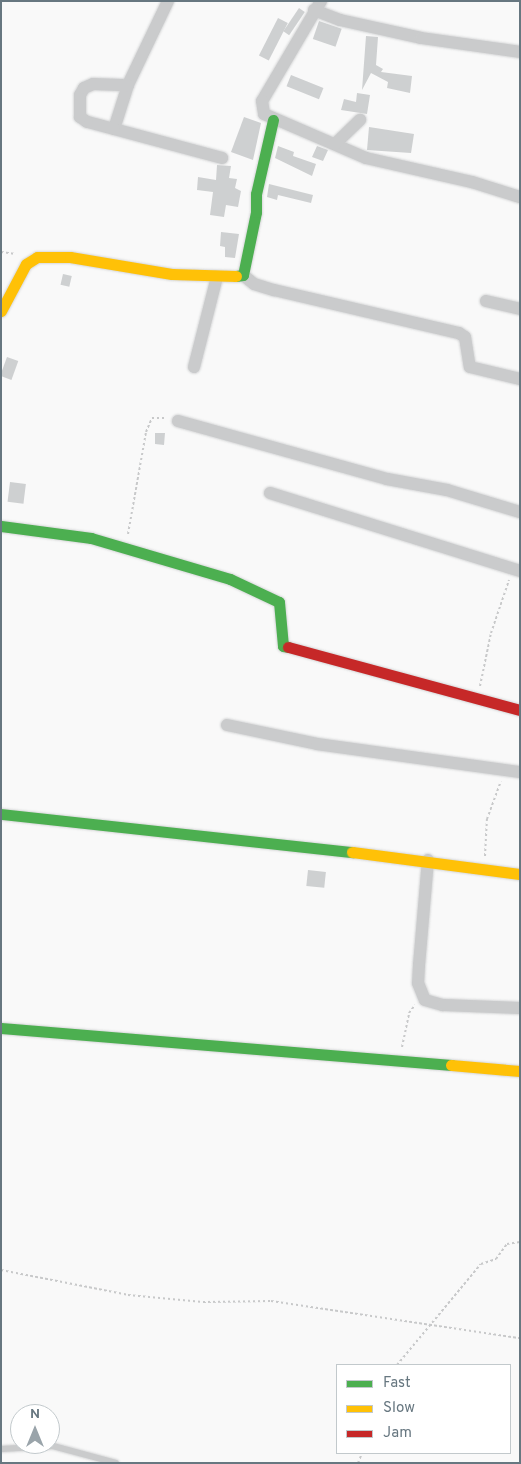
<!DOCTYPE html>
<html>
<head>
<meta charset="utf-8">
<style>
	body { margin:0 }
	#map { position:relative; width:521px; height:1464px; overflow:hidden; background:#f9f9f9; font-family:Overpass,sans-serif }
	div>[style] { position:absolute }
	.building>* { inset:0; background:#ced0d1; transform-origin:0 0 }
	.path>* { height:2px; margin-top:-1px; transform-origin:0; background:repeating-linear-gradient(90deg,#c8c9ca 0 2.5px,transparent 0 5px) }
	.roads { filter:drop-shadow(0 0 1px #d4d5d6) drop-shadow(0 0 1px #d4d5d6) }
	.lane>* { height:6px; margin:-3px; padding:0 3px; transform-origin:3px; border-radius:3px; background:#cacbcc }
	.street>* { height:12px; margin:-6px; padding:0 6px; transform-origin:6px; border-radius:6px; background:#cacbcc }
	.fast>* { height:11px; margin:-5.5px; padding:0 5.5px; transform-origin:5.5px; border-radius:5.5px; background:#4caf50 }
	.slow>* { height:11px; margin:-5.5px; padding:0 5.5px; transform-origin:5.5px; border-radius:5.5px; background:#ffc107 }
	.jam>* { height:11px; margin:-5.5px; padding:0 5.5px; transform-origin:5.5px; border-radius:5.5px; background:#c62828 }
	span { translate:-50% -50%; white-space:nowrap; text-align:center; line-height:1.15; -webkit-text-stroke:5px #fff; paint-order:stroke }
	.frame { position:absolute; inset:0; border:2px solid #677780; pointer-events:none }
	.legend { position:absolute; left:336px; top:1364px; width:175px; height:90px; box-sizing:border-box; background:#fff; border:1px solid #c2c9cc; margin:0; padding:6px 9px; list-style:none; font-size:15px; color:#677780 }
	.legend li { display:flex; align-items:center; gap:10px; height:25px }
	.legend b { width:25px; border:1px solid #c2c9cc }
	.north { position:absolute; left:10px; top:1404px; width:50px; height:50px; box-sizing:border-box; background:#fff; border:1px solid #c2c9cc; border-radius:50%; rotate:0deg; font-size:14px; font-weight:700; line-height:20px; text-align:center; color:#677780 }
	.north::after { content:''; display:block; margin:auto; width:18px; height:22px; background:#9aa4aa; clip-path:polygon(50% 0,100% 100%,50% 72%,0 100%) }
</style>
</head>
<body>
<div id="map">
	<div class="building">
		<div style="left:299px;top:8px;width:7px;height:28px;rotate:34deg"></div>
		<div style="left:278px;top:18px;width:11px;height:42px;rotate:27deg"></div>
		<div style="left:319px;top:21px;width:24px;height:19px;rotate:19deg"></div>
		<div style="clip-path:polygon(366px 36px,378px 37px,376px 65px,383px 69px,381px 72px,412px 76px,410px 93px,387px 88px,388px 82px,371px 73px,362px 90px)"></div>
		<div style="left:291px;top:75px;width:35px;height:12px;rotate:22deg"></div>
		<div style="clip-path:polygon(357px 93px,370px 95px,367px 114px,341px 110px,344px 99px,356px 102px)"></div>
		<div style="clip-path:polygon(244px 117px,261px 123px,253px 160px,231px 152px)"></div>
		<div style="clip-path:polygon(369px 127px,414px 134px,411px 153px,367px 150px)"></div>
		<div style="clip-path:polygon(278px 146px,294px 152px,293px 156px,316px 164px,312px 176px,275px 158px)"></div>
		<div style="clip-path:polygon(317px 146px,328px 150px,323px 161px,312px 157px)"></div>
		<div style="clip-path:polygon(217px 165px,231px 166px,229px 178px,237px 179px,235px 188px,241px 191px,238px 207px,226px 205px,224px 217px,210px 215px,213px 192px,197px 190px,198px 177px,216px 180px)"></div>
		<div style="clip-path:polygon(269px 184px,313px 195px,311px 203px,278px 195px,277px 200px,267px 197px)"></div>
		<div style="clip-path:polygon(221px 232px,239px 234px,235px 258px,225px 257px,225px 247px,220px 246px)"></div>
		<div style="left:63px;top:274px;width:9px;height:11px;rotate:13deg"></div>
		<div style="left:7px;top:357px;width:12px;height:20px;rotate:20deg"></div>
		<div style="clip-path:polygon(155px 433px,165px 433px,164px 445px,155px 444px)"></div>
		<div style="left:10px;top:482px;width:16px;height:20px;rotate:7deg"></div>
		<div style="left:308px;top:870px;width:18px;height:16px;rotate:6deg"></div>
	</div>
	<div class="path">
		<div style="left:1px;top:252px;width:15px;rotate:8deg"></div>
		<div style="left:128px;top:534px;width:104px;rotate:-80deg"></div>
		<div style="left:146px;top:432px;width:15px;rotate:-67deg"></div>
		<div style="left:152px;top:418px;width:15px"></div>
		<div style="left:480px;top:686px;width:54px;rotate:-78.3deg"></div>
		<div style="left:491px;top:633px;width:56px;rotate:-71.2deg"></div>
		<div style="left:485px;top:856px;width:37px;rotate:-87deg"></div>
		<div style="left:487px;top:819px;width:40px;rotate:-69.8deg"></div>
		<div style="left:402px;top:1047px;width:35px;rotate:-78deg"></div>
		<div style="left:409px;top:1013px;width:10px;rotate:-53deg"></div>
		<div style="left:1px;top:1270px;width:129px;rotate:11.1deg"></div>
		<div style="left:128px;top:1295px;width:75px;rotate:5.3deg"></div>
		<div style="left:203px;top:1302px;width:68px;rotate:-0.8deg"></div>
		<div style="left:271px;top:1301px;width:252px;rotate:8.5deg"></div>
		<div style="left:397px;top:1365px;width:131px;rotate:-50.3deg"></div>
		<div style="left:481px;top:1264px;width:16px;rotate:-18deg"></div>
		<div style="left:496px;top:1259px;width:19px;rotate:-54deg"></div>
		<div style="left:507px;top:1244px;width:13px;rotate:-9deg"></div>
		<div style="left:358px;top:1463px;width:11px;rotate:-68deg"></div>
	</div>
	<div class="roads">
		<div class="lane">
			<div style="left:1px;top:1449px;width:52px;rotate:-3.3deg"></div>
			<div style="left:53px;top:1446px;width:65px;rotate:15.1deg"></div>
		</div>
		<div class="street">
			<div style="left:168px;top:1px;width:93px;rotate:115.5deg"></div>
			<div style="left:128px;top:85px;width:46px;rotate:107.7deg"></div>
			<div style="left:114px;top:129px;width:112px;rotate:15deg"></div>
			<div style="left:321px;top:1px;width:116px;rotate:120.5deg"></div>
			<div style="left:262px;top:101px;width:13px;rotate:81deg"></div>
			<div style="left:264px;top:114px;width:111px;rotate:23.3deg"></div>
			<div style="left:366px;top:158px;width:109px;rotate:12.8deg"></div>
			<div style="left:472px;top:182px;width:50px;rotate:17.4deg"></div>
			<div style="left:314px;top:10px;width:28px;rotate:21deg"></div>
			<div style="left:340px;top:20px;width:83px;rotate:12.5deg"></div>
			<div style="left:421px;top:38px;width:100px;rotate:8deg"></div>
			<div style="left:114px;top:129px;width:28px;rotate:-165deg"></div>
			<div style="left:87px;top:122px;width:9px;rotate:-144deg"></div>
			<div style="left:80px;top:117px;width:22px;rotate:-90deg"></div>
			<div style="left:80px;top:95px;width:8px;rotate:-60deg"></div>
			<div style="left:84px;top:88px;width:10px;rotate:-24deg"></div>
			<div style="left:93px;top:84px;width:35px;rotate:2deg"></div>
			<div style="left:335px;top:144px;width:35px;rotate:-44deg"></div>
			<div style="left:243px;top:275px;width:14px;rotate:39deg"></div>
			<div style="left:254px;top:284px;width:21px;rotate:17deg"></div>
			<div style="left:274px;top:290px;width:190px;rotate:13.1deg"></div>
			<div style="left:459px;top:333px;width:7px;rotate:34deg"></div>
			<div style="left:465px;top:337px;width:30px;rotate:81deg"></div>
			<div style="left:470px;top:367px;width:51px;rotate:13.5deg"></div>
			<div style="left:486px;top:301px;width:35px;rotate:13deg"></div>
			<div style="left:194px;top:367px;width:93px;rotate:-75.7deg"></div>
			<div style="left:178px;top:421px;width:217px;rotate:15.5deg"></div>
			<div style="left:387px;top:479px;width:61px;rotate:10.4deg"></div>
			<div style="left:447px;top:490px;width:76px;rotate:16.8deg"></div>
			<div style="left:270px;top:493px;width:262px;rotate:17.3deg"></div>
			<div style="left:227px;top:725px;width:92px;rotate:11.9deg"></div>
			<div style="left:317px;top:744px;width:205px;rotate:7.9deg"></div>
			<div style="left:428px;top:860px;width:105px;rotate:94.9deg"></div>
			<div style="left:419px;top:965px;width:18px;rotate:93deg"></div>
			<div style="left:418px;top:983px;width:18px;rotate:68deg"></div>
			<div style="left:425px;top:1000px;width:19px;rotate:16deg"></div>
			<div style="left:443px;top:1005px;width:77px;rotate:2.2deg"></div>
		</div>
		<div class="fast">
			<div style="left:236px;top:276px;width:7px;rotate:-8deg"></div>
			<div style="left:243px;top:275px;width:64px;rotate:-78.3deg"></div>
			<div style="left:256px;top:212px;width:18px;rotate:-90deg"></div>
			<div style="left:256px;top:194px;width:76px;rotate:-77.1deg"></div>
			<div style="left:1px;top:526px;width:91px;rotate:7.6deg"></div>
			<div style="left:91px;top:538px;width:145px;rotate:16.4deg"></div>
			<div style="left:230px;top:579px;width:54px;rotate:25.1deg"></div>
			<div style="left:279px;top:602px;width:44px;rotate:84.8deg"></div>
			<div style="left:283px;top:646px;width:5px;rotate:11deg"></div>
			<div style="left:1px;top:814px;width:353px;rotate:6.2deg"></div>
			<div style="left:1px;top:1028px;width:452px;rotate:4.7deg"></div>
		</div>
		<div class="slow">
			<div style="left:1px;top:311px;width:53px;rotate:-62deg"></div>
			<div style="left:26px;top:264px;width:13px;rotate:-32deg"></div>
			<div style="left:37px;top:257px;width:33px"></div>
			<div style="left:70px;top:257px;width:103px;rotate:9.5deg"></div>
			<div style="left:172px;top:274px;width:64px;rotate:1.8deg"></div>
			<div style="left:352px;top:852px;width:169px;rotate:7.5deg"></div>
			<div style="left:451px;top:1065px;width:69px;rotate:5deg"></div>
		</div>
		<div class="jam">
			<div style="left:288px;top:647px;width:240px;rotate:15.2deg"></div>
		</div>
	</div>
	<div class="frame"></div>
	<ul class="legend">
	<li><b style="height:6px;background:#4caf50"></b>Fast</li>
	<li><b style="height:6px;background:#ffc107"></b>Slow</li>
	<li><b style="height:6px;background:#c62828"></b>Jam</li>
	</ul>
	<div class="north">N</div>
</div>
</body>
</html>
